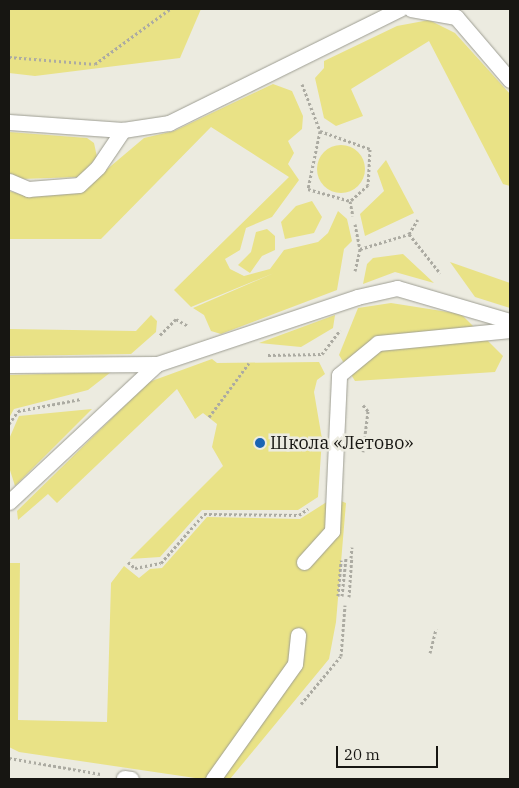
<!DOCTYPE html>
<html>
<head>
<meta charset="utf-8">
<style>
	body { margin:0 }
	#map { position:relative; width:519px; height:788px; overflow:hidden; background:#ecebe0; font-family:"IBM Plex Serif",serif }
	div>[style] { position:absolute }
	.green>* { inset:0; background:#e9e286 }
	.round { border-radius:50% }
	.path>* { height:3px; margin-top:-1.5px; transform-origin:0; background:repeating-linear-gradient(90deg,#acaba2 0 2.5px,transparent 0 5px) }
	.roads { filter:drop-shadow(0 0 1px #9e9e93) drop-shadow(0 0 1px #9e9e93) }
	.lane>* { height:15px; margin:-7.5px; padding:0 7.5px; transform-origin:7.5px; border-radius:7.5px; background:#fff }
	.dots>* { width:14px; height:14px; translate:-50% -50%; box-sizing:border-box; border:2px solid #ecebe0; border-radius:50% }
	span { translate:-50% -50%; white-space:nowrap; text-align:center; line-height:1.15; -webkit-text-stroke:5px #ecebe0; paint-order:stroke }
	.poi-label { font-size:18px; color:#171612 }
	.left { translate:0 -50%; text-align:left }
	.frame { position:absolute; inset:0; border:10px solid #171612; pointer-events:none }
	.scale { position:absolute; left:336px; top:746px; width:102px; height:22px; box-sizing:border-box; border:2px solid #171612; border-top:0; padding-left:6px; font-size:15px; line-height:18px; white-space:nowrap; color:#171612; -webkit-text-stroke:4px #ecebe0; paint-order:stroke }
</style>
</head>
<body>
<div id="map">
	<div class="green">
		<div style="clip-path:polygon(9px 9px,201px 9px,180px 58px,35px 76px,9px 73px)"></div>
		<div style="clip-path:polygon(429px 20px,455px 33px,510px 94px,510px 186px,503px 184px,429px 41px,351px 89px,363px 116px,336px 126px,324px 118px,315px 78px,324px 68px,324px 61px,397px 26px)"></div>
		<div style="clip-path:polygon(273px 84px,292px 91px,303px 116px,302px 129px,288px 141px,294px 153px,288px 164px,299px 180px,272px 217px,246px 228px,240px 250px,225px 259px,230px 269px,244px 276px,270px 269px,284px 250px,318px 242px,328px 233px,338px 211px,347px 219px,352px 241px,344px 249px,337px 290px,221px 334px,211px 331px,204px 315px,193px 308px,274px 273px,191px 307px,174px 290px,289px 177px,211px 127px,101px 239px,9px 239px,9px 191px,30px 197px,79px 193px,144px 138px,174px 131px)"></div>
		<div style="clip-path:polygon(9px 132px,87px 138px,94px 143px,97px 157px,79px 177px,20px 179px,9px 173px)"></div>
		<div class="round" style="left:317px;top:145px;width:48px;height:48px"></div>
		<div style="clip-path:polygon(386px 160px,414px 213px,365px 236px,360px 214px,384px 191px,377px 171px)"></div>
		<div style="clip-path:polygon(312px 201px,322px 217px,314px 233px,285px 239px,281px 222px,296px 206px)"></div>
		<div style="clip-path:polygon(267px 229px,275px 236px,275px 250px,262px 256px,250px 273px,238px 265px,251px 252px,256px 232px)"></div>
		<div style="clip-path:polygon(403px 254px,434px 283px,395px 272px,363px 284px,367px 264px,373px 258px)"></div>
		<div style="clip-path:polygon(450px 262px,510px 283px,510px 308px,475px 297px)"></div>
		<div style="clip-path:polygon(391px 303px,461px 314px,503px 356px,495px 372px,355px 381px,339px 355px,358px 308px)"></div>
		<div style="clip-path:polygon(151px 315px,157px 321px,156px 332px,131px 354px,9px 356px,9px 329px,136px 331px)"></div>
		<div style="clip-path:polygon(335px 315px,333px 328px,301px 347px,259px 343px)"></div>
		<div style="clip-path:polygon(212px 359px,217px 363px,319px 362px,325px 374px,317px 380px,314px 392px,322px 439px,318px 497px,298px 510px,202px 510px,160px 557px,130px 559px,223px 466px,212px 447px,217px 424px,203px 413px,195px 419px,177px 389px,57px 503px,48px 494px,18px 520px,17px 511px,149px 382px)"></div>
		<div style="clip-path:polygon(111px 372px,88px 390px,14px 409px,9px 418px,9px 375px)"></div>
		<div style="clip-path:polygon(92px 409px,15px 486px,9px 467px,9px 439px,19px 416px)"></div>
		<div style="clip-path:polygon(333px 498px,346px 503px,336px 622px,329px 659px,230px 779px,202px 779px,19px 752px,9px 747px,9px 563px,20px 563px,18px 720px,107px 722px,111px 583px,124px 566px,139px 578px,150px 569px,162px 568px,207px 517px,300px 519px)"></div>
	</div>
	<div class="path">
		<div style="left:9px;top:57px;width:86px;rotate:4.7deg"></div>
		<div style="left:95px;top:64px;width:93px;rotate:-36.3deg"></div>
		<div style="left:302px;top:84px;width:50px;rotate:69deg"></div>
		<div style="left:320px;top:131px;width:59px;rotate:101.7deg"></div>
		<div style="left:308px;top:189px;width:44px;rotate:15.9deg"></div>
		<div style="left:320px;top:131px;width:53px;rotate:19.8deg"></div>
		<div style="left:370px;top:149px;width:36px;rotate:93deg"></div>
		<div style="left:368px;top:185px;width:24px;rotate:138deg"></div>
		<div style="left:350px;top:201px;width:15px;rotate:79deg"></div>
		<div style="left:355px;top:224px;width:25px;rotate:79deg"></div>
		<div style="left:409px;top:234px;width:17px;rotate:-59deg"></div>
		<div style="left:355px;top:271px;width:23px;rotate:-77deg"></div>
		<div style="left:360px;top:249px;width:51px;rotate:-17deg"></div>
		<div style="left:409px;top:234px;width:50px;rotate:51.5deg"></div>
		<div style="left:160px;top:335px;width:23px;rotate:-45deg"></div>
		<div style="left:176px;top:319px;width:14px;rotate:30deg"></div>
		<div style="left:268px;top:355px;width:54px;rotate:-1.1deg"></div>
		<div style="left:322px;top:354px;width:30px;rotate:-53deg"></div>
		<div style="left:363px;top:405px;width:8px;rotate:50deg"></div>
		<div style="left:368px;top:411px;width:41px;rotate:97deg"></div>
		<div style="left:209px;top:417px;width:67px;rotate:-53.5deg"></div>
		<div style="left:9px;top:424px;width:16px;rotate:-55deg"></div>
		<div style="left:18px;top:411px;width:64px;rotate:-10.8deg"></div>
		<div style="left:351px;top:558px;width:11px;rotate:-85deg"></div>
		<div style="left:128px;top:562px;width:9px;rotate:41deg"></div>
		<div style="left:135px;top:568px;width:26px;rotate:-11deg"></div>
		<div style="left:161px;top:563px;width:65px;rotate:-48.7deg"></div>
		<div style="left:204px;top:514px;width:95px;rotate:0.6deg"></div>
		<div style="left:299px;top:515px;width:11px;rotate:-34deg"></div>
		<div style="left:338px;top:596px;width:36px;rotate:-85deg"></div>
		<div style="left:342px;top:596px;width:39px;rotate:-84deg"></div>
		<div style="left:349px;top:597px;width:39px;rotate:-86deg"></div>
		<div style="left:430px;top:653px;width:25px;rotate:-76deg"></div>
		<div style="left:301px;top:704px;width:62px;rotate:-50.2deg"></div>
		<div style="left:341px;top:656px;width:51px;rotate:-85.5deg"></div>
		<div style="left:9px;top:758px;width:93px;rotate:9.9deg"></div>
	</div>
	<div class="roads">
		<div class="lane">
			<div style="left:411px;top:9px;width:46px;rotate:10.1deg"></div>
			<div style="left:456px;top:17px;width:83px;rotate:49.4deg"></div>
			<div style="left:9px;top:122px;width:114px;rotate:4deg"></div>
			<div style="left:123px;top:130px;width:47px;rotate:-8.7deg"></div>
			<div style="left:169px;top:123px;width:258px;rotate:-26.3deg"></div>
			<div style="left:9px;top:181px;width:21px;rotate:23deg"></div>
			<div style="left:28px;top:189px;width:51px;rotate:-4.5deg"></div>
			<div style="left:79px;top:185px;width:26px;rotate:-43deg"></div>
			<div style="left:98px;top:167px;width:45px;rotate:-56deg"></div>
			<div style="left:9px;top:365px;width:148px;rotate:-0.4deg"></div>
			<div style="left:157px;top:364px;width:211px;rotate:-18.5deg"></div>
			<div style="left:357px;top:297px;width:41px;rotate:-12.7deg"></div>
			<div style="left:397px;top:288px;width:118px;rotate:16.3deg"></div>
			<div style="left:9px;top:502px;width:202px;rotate:-43deg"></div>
			<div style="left:304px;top:562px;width:42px;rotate:-47.9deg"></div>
			<div style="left:332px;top:531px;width:156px;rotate:-87.4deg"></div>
			<div style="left:339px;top:375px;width:50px;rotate:-39.4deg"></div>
			<div style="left:378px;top:343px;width:133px;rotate:-5.6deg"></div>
			<div style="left:124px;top:778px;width:7px;rotate:8deg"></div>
			<div style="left:213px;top:779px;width:141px;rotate:-54.5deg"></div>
			<div style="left:295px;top:664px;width:29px;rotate:-84deg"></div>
		</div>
	</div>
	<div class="dots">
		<div style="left:260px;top:443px;background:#1b64b4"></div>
	</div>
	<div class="poi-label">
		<span class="left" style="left:270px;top:443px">Школа «Летово»</span>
	</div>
	<div class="frame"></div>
	<div class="scale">20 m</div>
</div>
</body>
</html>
